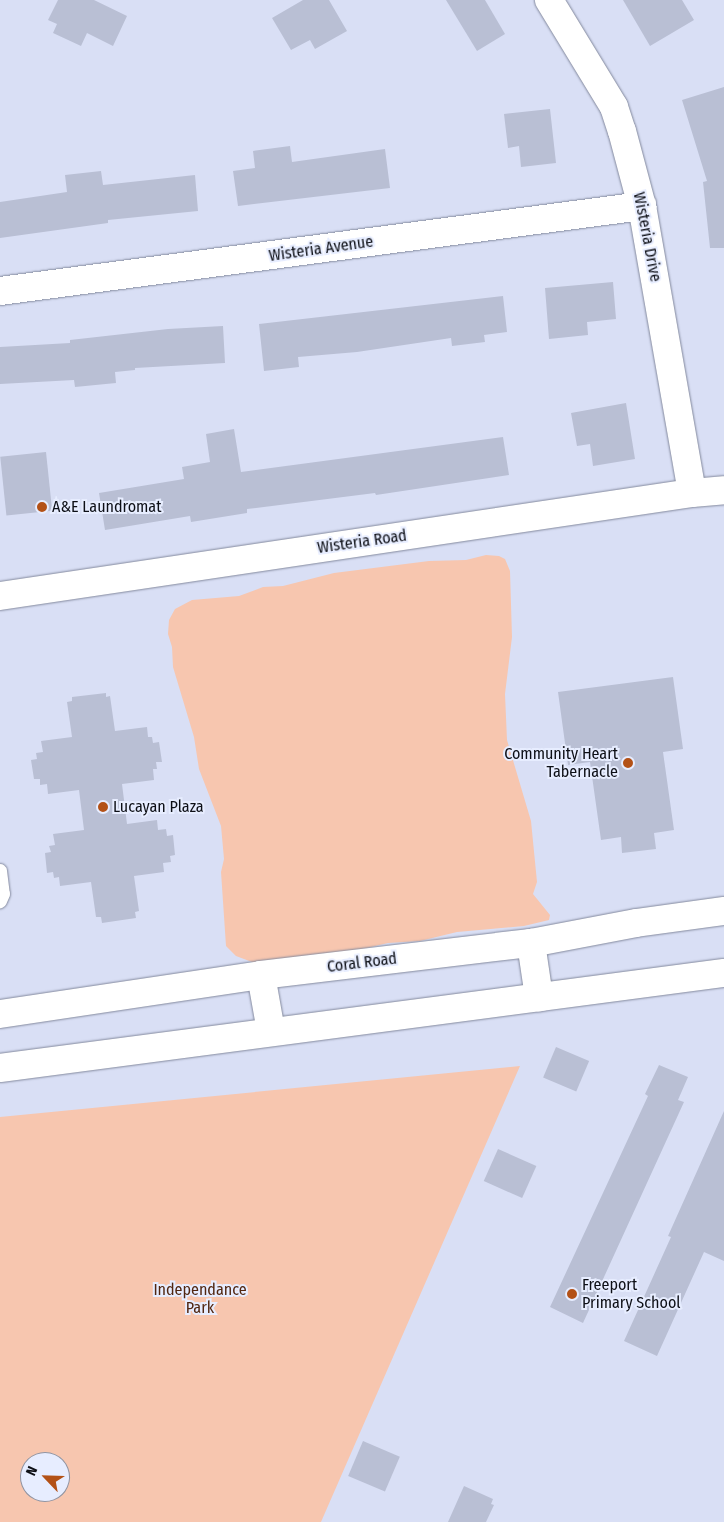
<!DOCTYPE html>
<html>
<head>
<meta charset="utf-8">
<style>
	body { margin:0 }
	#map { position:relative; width:724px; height:1522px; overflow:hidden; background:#d9dff5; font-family:"Fira Sans Condensed",sans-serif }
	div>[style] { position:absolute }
	.green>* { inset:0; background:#f7c6af }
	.building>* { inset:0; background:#b9bfd4; transform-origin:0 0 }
	.roads { filter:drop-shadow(0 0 1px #83899d) drop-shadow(0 0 1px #83899d) }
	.lane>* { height:14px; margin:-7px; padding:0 7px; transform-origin:7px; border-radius:7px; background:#fff }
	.street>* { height:28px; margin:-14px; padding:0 14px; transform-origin:14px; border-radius:14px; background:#fff }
	.secondary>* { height:28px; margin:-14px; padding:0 14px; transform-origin:14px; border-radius:14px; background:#fff }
	.dots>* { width:14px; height:14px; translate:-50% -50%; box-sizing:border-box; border:2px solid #e7edff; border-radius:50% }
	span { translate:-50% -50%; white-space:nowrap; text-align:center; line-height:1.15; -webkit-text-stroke:4px #e7edff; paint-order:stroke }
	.street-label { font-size:16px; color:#0d0f16 }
	.poi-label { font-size:16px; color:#0d0f16 }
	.left { translate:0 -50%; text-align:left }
	.right { translate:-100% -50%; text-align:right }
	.park-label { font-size:16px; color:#512610 }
	.north { position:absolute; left:20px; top:1452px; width:50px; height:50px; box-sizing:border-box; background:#e7edff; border:1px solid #9094a2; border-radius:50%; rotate:294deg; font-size:14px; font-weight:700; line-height:20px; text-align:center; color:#0d0f16 }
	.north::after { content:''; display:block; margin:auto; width:18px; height:22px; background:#b35116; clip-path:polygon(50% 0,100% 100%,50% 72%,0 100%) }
</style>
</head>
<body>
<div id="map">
	<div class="green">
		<div style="clip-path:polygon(486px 555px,499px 556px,505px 559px,510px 571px,512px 637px,505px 694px,507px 740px,531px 821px,537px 882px,533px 894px,550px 915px,549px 920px,524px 926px,457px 932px,420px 941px,388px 943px,299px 964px,260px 965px,236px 956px,226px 946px,221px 872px,224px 859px,221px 826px,199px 769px,194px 737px,173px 667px,172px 647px,168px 634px,169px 620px,175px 609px,192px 600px,239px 596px,263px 587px,283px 586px,334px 573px,429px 561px,466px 560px)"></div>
		<div style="clip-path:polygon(evenodd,520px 1066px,321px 1522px,0 1522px,0 1117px,520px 1066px,30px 1462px,60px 1462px,60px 1492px,30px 1492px,30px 1462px)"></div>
	</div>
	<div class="building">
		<div style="clip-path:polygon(58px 0,94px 0,127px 16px,113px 46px,87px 33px,81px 46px,53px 33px,57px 24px,48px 20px)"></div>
		<div style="clip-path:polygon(303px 0,329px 0,347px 31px,315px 49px,310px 40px,291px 50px,272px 18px)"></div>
		<div style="clip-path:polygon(446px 0,485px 0,505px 34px,477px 51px)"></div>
		<div style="clip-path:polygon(623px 0,682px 0,694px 20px,650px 46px)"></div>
		<div style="clip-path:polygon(724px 87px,724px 248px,710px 248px,703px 182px,707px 181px,682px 100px)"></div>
		<div style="clip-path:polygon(550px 109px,556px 163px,521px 167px,519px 146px,508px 148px,504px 114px)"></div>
		<div style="clip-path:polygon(290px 146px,292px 162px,385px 149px,390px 188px,238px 206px,233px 171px,255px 168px,253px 151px)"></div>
		<div style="clip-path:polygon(101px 171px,103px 185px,195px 175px,198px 211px,108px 220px,108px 223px,0 238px,0 202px,67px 192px,65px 175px)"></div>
		<div style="clip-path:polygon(613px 282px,616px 319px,587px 322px,588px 335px,549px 339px,545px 288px)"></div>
		<div style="clip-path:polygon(503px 296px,507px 332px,484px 335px,485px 342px,452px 346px,451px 338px,357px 352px,298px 357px,299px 367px,264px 371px,259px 324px)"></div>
		<div style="clip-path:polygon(223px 326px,225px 363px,135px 368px,135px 370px,115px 372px,116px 383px,75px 387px,74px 380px,0 384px,0 347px,70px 343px,70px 340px,168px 329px)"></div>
		<div style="clip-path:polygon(626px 403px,635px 459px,593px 466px,590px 444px,577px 446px,571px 413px)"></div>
		<div style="clip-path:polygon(234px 429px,241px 472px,503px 437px,509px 475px,376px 495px,375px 493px,247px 509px,247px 513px,191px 522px,190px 516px,105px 530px,99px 493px,184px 479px,182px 467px,210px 462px,206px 434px)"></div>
		<div style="left:46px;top:452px;width:59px;height:46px;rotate:84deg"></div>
		<div style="clip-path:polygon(673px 677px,683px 749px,663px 752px,674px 830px,654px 833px,656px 849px,622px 853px,621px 837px,601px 840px,590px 762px,568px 765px,558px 692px)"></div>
		<div style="clip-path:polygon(106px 693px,106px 697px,110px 696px,115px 731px,147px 727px,148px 737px,152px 737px,153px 743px,159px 742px,162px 762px,156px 762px,157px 769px,153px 769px,154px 780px,122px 784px,127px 824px,157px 820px,158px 830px,166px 829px,167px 836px,173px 835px,175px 855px,170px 856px,171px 862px,163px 863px,164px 872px,134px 876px,139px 911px,135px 912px,136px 918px,102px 923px,101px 917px,96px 917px,91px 882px,60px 886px,59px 877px,54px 878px,53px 872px,47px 873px,45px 853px,51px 852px,49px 846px,55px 845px,53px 834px,84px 830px,79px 790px,48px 794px,47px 784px,40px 785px,40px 779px,34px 779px,31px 760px,37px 759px,36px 753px,43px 752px,41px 741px,72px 737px,67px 702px,72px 701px,72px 697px)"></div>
		<div style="left:556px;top:1047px;width:36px;height:33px;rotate:23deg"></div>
		<div style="clip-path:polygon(659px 1065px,688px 1077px,678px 1100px,684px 1102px,583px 1323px,550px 1307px,648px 1096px,645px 1094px)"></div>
		<div style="clip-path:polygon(724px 1111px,724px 1261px,704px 1252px,657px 1356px,624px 1341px,671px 1237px,668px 1236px)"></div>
		<div style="left:498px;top:1149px;width:42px;height:35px;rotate:24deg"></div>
		<div style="left:363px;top:1441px;width:40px;height:38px;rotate:23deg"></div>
		<div style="clip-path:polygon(464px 1486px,493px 1499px,491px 1504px,494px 1505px,486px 1522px,448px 1522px)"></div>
	</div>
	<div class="roads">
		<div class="lane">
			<div style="left:0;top:871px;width:23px;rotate:83deg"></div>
			<div style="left:3px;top:894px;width:8px;rotate:113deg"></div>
		</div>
		<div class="street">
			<div style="left:549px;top:0;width:125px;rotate:58.7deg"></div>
			<div style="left:614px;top:107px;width:25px;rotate:72deg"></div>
			<div style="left:622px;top:131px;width:78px;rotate:75.1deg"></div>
			<div style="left:642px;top:206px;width:291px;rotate:80.1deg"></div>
			<div style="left:0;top:291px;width:648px;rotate:-7.54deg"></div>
			<div style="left:0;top:596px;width:700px;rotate:-8.47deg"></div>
			<div style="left:692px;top:493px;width:32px;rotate:-5deg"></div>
		</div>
		<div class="secondary">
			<div style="left:531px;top:943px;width:55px;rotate:81.6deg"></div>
			<div style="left:261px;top:975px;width:57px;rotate:79.9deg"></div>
			<div style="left:0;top:1014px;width:264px;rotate:-8.5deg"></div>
			<div style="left:261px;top:975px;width:272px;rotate:-6.8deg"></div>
			<div style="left:531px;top:943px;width:107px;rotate:-10.8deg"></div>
			<div style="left:636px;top:923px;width:89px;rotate:-7.8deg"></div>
			<div style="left:0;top:1068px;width:730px;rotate:-7.48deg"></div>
		</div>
	</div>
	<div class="dots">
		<div style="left:42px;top:507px;background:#b35116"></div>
		<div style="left:628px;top:763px;background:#b35116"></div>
		<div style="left:103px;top:807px;background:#b35116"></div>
		<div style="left:572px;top:1294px;background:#b35116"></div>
	</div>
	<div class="street-label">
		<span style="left:647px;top:237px;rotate:79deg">Wisteria Drive</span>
		<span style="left:321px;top:249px;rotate:-8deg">Wisteria Avenue</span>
		<span style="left:362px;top:542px;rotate:-8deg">Wisteria Road</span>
		<span style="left:362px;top:963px;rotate:-7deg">Coral Road</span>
	</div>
	<div class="poi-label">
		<span class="left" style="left:52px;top:507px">A&amp;E Laundromat</span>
		<span class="right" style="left:618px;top:763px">Community Heart<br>Tabernacle</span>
		<span class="left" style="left:113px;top:807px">Lucayan Plaza</span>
		<span class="left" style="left:582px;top:1294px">Freeport<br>Primary School</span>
	</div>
	<div class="park-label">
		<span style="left:200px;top:1299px">Independance<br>Park</span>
	</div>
	<div class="north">N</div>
</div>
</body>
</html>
